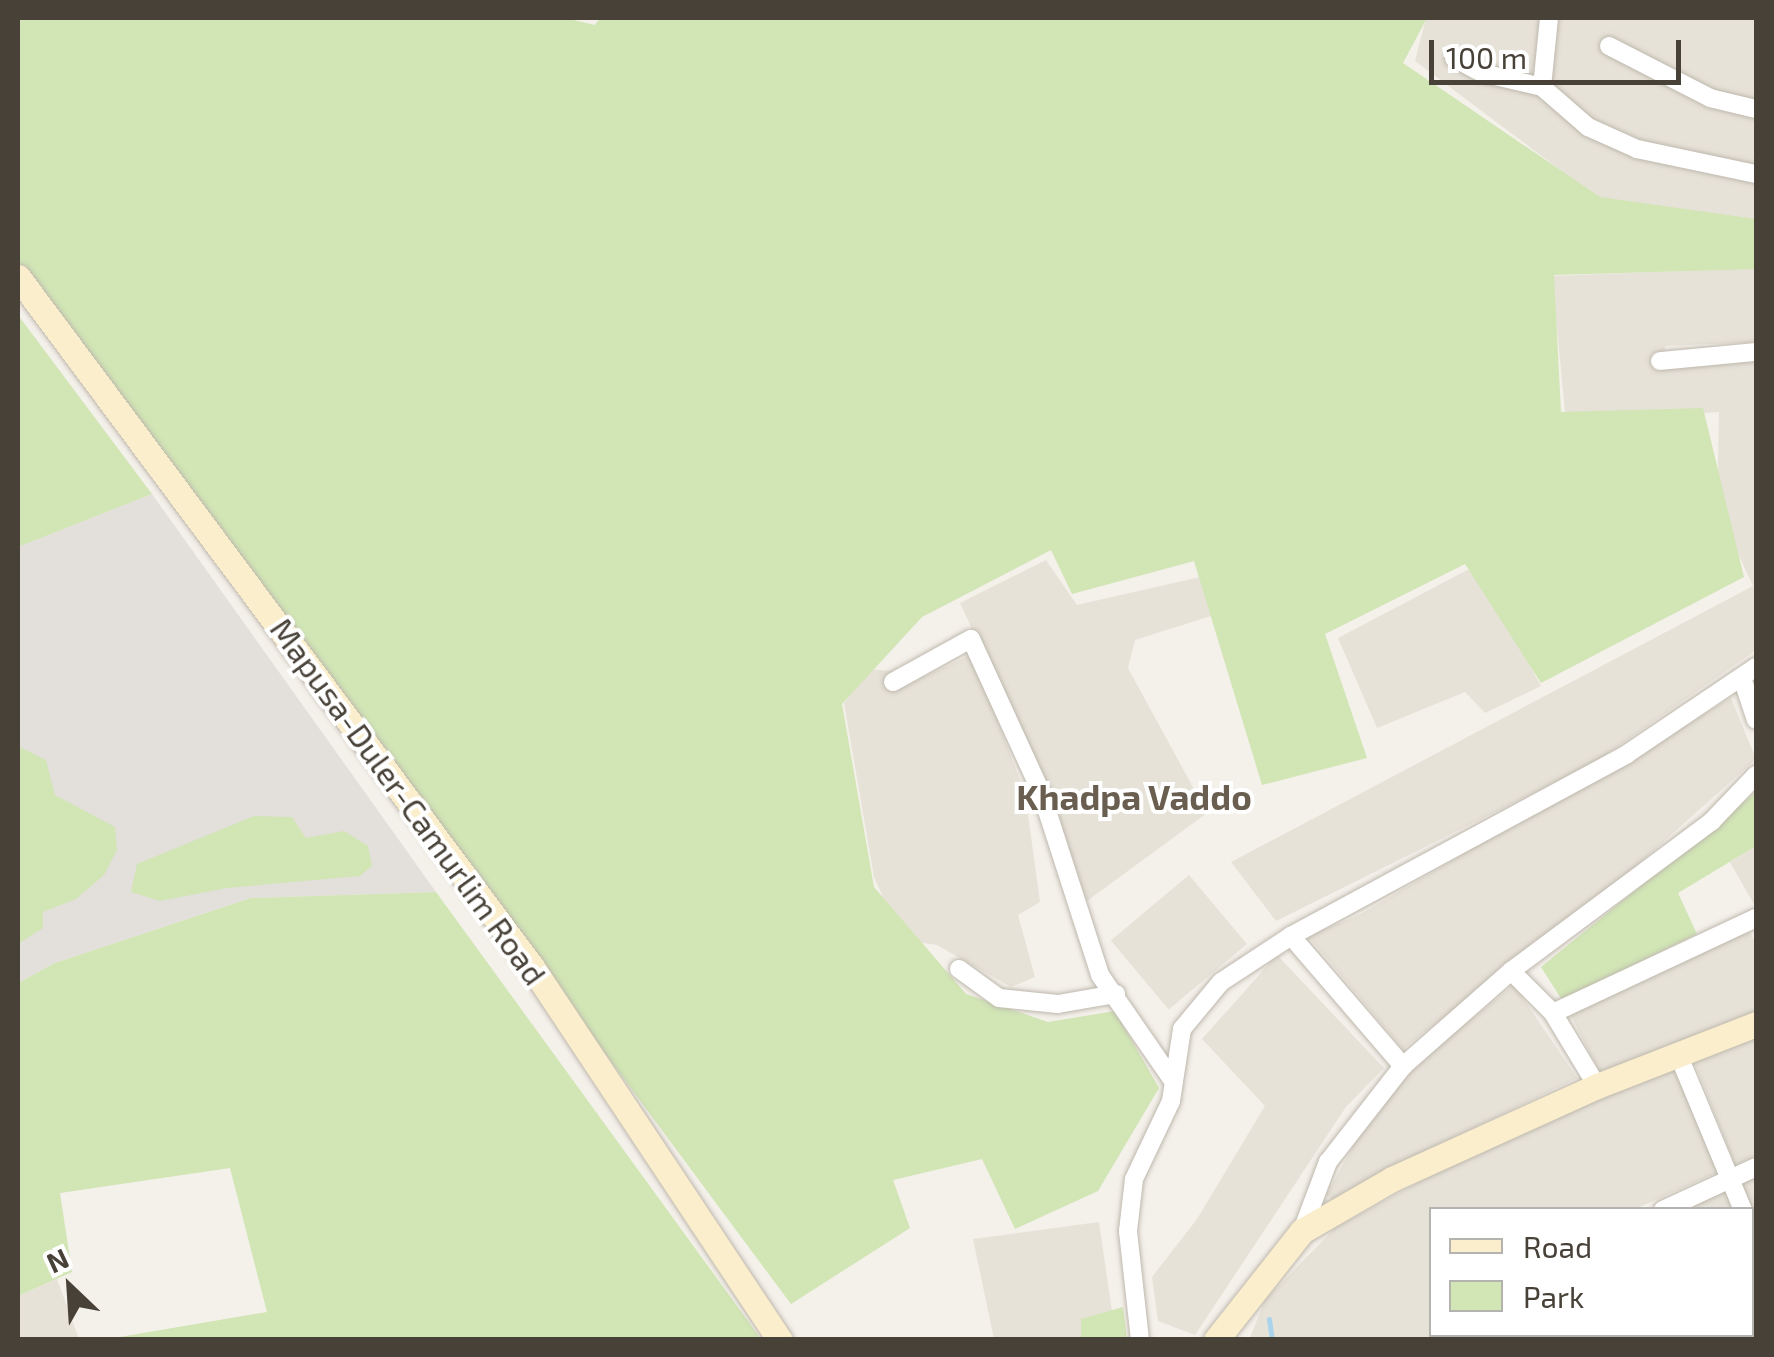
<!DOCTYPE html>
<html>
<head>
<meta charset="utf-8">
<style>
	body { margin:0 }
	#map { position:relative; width:1774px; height:1357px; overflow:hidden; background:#f4f0ea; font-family:"Exo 2",sans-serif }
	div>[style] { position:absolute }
	.residential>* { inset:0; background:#e7e2d8; transform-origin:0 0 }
	.industrial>* { inset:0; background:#e3dfdb }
	.green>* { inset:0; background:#d1e5b5 }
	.stream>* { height:5px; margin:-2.5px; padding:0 2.5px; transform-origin:2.5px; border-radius:2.5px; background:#aad3ec }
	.roads { filter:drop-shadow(0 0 2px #beb8ad) drop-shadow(0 0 2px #beb8ad) }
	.street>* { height:18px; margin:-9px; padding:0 9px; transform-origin:9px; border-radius:9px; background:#fff }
	.secondary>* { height:25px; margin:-12.5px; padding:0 12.5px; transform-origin:12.5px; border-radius:12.5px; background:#fbeecc }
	span { translate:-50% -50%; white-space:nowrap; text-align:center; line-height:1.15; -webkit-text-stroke:8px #fff; paint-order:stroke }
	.street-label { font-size:32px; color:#474138 }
	.neighbourhood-label { font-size:35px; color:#695e50; font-weight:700 }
	.frame { position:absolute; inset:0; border:20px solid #474138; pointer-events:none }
	.legend { position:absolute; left:1429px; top:1207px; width:325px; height:130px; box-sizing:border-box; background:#fff; border:2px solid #b5b3af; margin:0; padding:12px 18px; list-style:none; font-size:30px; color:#474138 }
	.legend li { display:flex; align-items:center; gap:20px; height:50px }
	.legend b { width:50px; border:2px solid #b5b3af }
	.north { position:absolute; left:20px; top:1237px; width:100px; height:100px; -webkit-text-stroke:8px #fff; paint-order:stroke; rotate:335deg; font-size:28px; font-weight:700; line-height:40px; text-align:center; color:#474138 }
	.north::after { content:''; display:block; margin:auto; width:35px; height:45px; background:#474138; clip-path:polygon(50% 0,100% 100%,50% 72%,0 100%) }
	.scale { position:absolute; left:1429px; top:40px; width:252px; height:45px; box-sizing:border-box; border:5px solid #474138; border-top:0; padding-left:12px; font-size:30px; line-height:35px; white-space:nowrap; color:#474138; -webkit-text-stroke:8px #fff; paint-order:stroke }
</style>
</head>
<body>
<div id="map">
	<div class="residential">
		<div style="clip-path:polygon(1426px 18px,1756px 18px,1756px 233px,1595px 196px,1415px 61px)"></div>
		<div style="clip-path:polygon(1756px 268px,1756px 342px,1665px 346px,1664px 363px,1756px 359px,1756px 650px,1594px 763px,1276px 921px,1231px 862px,1753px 586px,1717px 508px,1719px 412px,1566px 423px,1552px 276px)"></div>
		<div style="clip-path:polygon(1046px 560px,1077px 605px,1200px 577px,1214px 615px,1135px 640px,1128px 668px,1207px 813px,1087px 901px,1054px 807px,960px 603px)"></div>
		<div style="clip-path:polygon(1475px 566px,1541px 686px,1485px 713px,1465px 692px,1377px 728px,1338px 638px)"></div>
		<div style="clip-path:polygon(972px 654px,1025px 793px,1040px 902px,1018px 915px,1035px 977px,1011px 987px,937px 945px,902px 940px,874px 877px,844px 703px,869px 669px,893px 671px,897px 690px)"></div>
		<div style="clip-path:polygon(1731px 698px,1756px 759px,1634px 868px,1403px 1049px,1308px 936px,1359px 915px)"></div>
		<div style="clip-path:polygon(1756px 846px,1756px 908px,1730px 862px)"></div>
		<div style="left:1189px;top:875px;width:90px;height:102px;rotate:50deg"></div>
		<div style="clip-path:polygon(1749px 929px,1756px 944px,1756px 1012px,1600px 1072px,1570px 1014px)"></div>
		<div style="clip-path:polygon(1277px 955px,1384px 1068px,1346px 1107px,1195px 1335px,1158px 1321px,1152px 1277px,1197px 1219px,1265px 1106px,1202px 1039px)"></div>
		<div style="clip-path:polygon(1514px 985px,1577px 1078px,1397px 1165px,1340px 1204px,1326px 1195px,1364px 1127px,1416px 1064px)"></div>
		<div style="clip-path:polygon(1756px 1034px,1756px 1156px,1735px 1165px,1693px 1058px)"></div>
		<div style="clip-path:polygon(1678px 1065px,1723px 1170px,1635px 1209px,1432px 1210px,1432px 1334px,1484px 1339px,1249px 1340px,1265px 1300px,1335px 1228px,1456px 1162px)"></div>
		<div style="clip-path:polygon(1756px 1177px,1756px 1339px,1504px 1340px,1502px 1335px,1752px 1334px,1752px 1210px,1682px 1209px)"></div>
		<div style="clip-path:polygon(1099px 1222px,1116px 1339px,994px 1339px,973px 1239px)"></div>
		<div style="clip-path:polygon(57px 1279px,79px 1339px,18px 1339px,18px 1296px)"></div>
	</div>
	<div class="industrial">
		<div style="clip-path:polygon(152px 494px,436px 892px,251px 898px,55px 963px,18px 983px,18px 547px)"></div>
	</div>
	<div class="green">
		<div style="clip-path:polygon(18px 18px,565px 18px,595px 25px,600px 18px,1427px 18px,1403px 63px,1600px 197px,1756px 219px,1756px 269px,1554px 275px,1561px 412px,1703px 408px,1744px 577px,1541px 683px,1465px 564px,1325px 634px,1367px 758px,1262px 785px,1194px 561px,1072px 594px,1051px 550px,922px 617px,842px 704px,874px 887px,966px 994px,1048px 1022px,1115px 1011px,1159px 1088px,1098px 1191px,1015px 1229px,982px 1159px,893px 1180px,910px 1228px,791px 1304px,18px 263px)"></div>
		<div style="clip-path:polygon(18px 315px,152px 494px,18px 547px)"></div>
		<div style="clip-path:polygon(18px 746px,46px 760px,55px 795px,115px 827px,117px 850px,104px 875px,76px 899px,43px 912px,43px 928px,18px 944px)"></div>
		<div style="clip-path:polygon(1756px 792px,1756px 846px,1678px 893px,1697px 934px,1562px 1000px,1541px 967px)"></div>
		<div style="clip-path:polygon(254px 816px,292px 817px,306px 838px,344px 831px,368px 846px,372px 866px,360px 876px,227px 888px,160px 901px,131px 892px,137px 864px)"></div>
		<div style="clip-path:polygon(436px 892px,761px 1339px,108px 1339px,267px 1312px,230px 1168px,60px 1193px,72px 1272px,18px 1296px,18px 983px,55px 963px,251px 898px)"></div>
		<div style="clip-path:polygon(1123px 1307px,1127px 1339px,1081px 1339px,1081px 1319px)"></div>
	</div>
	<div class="stream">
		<div style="left:1269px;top:1319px;width:21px;rotate:82deg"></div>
	</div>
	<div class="roads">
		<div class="street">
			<div style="left:1609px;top:46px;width:114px;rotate:27.2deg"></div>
			<div style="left:1710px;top:98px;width:47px;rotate:13.4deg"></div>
			<div style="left:1454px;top:58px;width:32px;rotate:28deg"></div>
			<div style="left:1482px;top:73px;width:62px;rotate:13.1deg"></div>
			<div style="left:1542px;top:87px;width:61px;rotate:41deg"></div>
			<div style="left:1588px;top:127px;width:54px;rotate:24.2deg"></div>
			<div style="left:1637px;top:149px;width:122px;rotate:11.9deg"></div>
			<div style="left:1542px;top:87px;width:69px;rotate:-84.2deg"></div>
			<div style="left:1660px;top:361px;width:96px;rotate:-5.4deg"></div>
			<div style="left:1742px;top:678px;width:44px;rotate:71.6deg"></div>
			<div style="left:893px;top:682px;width:89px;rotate:-28.9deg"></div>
			<div style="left:971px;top:639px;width:168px;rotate:65.4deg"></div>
			<div style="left:1041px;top:792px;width:192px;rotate:72.1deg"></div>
			<div style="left:1100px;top:975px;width:125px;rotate:55.4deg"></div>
			<div style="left:1291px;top:936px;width:172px;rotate:49.3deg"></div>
			<div style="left:959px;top:969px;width:49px;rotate:35.9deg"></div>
			<div style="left:999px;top:998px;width:59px;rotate:5.8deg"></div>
			<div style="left:1058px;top:1004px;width:59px;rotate:-9.8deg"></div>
			<div style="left:1511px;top:971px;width:59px;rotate:45deg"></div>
			<div style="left:1553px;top:1013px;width:85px;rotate:58.9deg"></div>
			<div style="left:1553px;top:1013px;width:224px;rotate:-25.1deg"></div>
			<div style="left:1678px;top:1054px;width:169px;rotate:67.4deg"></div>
			<div style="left:1663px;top:1210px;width:102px;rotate:-24.8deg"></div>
			<div style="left:1302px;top:1231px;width:74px;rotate:-69.4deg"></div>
			<div style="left:1328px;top:1162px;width:122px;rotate:-52deg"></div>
			<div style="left:1403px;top:1066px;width:144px;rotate:-41.3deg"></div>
			<div style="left:1511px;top:971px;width:251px;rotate:-36.7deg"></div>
			<div style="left:1712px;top:821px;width:64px;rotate:-46.3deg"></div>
			<div style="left:1752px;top:1234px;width:15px;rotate:74deg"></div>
			<div style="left:1752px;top:1265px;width:10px;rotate:-66deg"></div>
			<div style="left:1491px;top:1334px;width:6px;rotate:72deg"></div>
			<div style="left:1140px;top:1340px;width:110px;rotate:-96.3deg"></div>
			<div style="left:1128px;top:1231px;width:52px;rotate:-83.4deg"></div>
			<div style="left:1134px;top:1179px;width:86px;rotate:-64.6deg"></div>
			<div style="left:1171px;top:1101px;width:73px;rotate:-81.3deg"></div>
			<div style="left:1182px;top:1029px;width:61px;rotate:-50.3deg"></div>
			<div style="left:1221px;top:982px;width:84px;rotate:-33.3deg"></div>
			<div style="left:1291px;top:936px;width:382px;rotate:-28.4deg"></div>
			<div style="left:1627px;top:754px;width:156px;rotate:-34deg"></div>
			<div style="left:1728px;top:1340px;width:6px;rotate:-81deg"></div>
		</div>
		<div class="secondary">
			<div style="left:18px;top:277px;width:860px;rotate:53.32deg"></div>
			<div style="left:532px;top:967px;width:448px;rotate:56.4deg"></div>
			<div style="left:1216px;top:1340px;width:139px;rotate:-51.7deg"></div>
			<div style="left:1302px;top:1231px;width:104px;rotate:-30deg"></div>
			<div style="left:1392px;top:1179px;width:225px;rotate:-24.4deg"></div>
			<div style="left:1597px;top:1086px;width:171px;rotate:-21.3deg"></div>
		</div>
	</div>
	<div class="street-label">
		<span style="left:409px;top:801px;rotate:54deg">Mapusa-Duler-Camurlim Road</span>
	</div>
	<div class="neighbourhood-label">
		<span style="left:1134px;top:796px">Khadpa Vaddo</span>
	</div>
	<div class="frame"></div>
	<ul class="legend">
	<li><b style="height:12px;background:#fbeecc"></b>Road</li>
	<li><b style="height:28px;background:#d1e5b5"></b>Park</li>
	</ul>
	<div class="north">N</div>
	<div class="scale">100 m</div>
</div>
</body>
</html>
